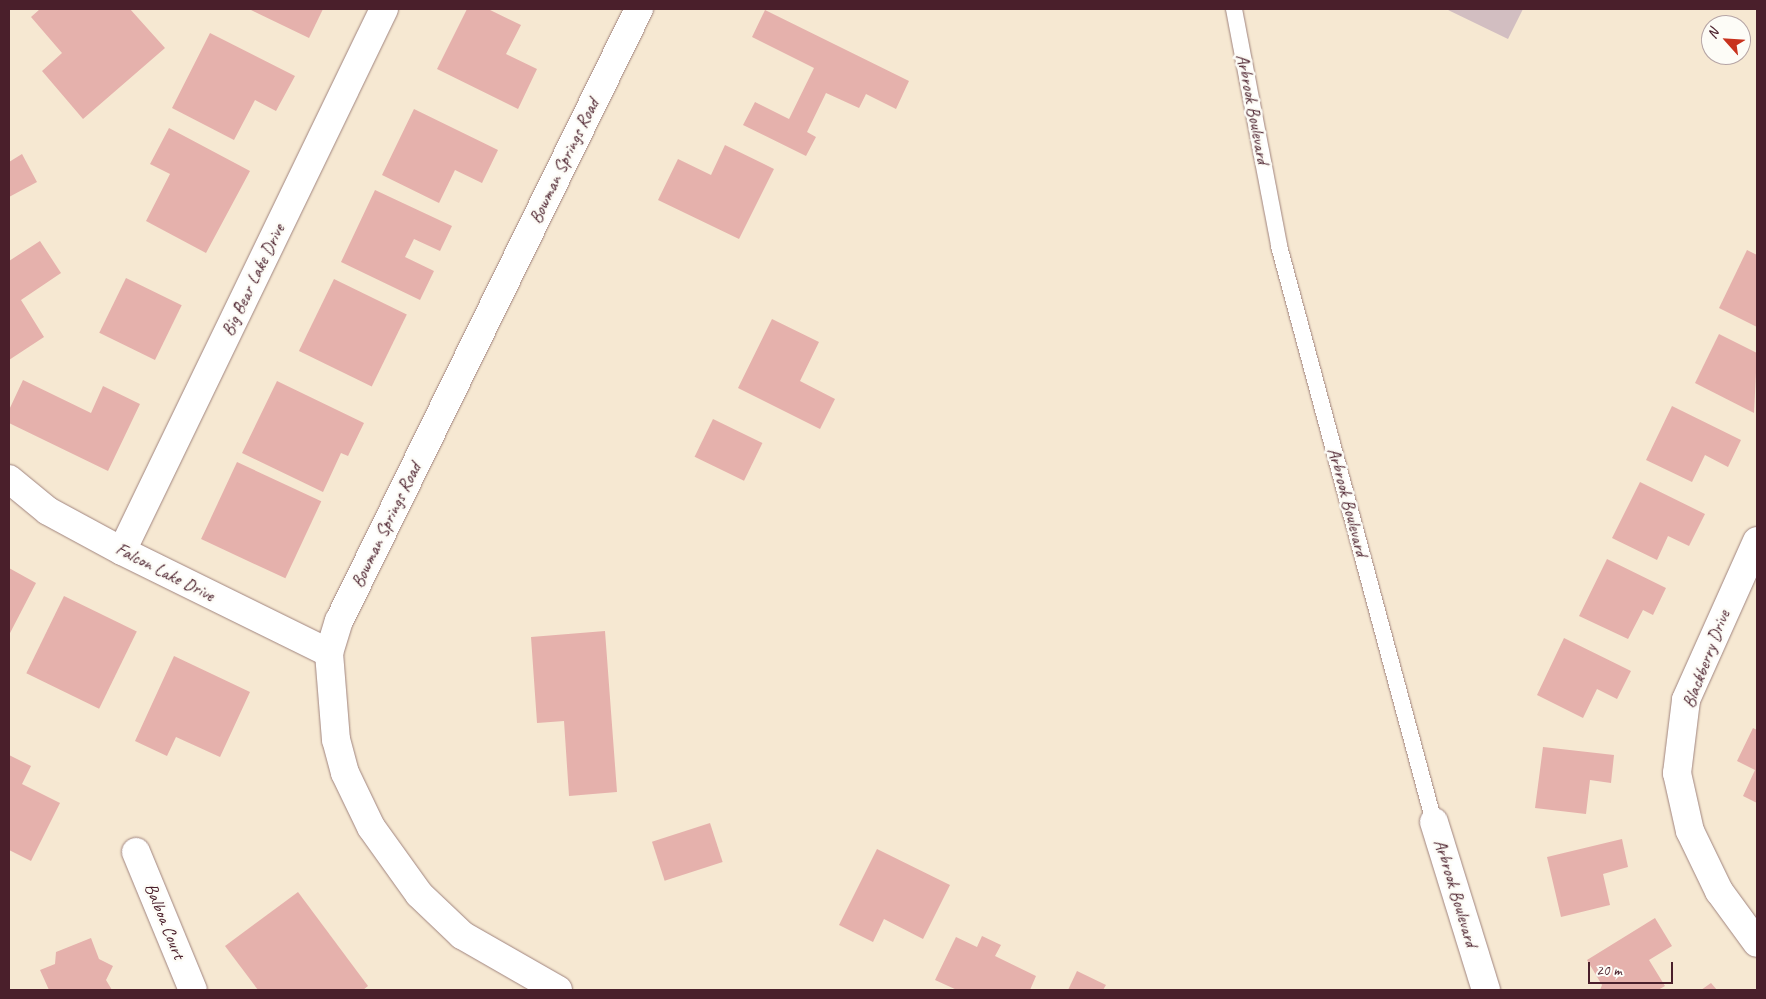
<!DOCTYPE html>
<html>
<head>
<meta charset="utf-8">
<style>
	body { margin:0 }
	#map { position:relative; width:1766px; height:999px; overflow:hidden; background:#f6e8d2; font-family:Caveat,sans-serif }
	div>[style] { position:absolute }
	.industrial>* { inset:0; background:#d2bec1 }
	.building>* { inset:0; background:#e5b1ac; transform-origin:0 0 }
	.roads { filter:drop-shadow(0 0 1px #a0847e) drop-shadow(0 0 1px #a0847e) }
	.lane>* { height:16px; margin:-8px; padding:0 8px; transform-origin:8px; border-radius:8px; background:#fff }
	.street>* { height:28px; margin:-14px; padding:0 14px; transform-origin:14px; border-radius:14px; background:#fff }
	.secondary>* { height:28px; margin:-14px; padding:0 14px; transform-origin:14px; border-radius:14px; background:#fff }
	span { translate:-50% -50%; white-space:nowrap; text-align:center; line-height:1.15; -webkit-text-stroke:5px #fdfcf7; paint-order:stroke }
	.street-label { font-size:18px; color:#4a1f2b }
	.frame { position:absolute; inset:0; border:10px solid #4a1f2b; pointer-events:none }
	.north { position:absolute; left:1701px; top:15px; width:50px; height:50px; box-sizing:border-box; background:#fdfcf7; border:1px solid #b5a4a5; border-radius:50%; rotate:296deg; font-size:14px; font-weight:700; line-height:20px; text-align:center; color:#4a1f2b }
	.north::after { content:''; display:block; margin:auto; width:18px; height:22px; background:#c8321e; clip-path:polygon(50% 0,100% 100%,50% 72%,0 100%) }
	.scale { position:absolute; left:1588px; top:962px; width:85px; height:22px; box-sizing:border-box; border:2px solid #4a1f2b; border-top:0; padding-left:6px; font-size:15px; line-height:18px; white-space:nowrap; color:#4a1f2b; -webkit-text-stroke:4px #fdfcf7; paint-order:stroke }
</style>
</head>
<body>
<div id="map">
	<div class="industrial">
		<div style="clip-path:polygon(1446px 9px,1523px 9px,1508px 39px)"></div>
	</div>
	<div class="building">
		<div style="clip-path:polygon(40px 9px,130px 9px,165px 48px,83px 119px,42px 71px,62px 53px,31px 17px)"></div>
		<div style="clip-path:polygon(249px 9px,323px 9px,309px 38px)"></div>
		<div style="clip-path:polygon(467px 9px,488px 9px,521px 25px,506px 54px,537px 69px,518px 109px,437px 69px)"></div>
		<div style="clip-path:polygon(765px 10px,909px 81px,896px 109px,866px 94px,859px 108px,826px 93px,807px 132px,816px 137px,806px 156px,743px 125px,755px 102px,789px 119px,814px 68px,752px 37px)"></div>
		<div style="clip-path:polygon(210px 33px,295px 76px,276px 111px,255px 100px,234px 140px,172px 108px)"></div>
		<div style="clip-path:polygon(414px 109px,498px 150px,482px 183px,455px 170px,439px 203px,382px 175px)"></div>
		<div style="clip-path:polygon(169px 128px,250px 171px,206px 253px,146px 221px,170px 174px,150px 164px)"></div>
		<div style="clip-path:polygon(725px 145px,774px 169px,739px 239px,658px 200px,678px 159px,711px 175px)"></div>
		<div style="clip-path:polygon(22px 154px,37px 182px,9px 197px,9px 162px)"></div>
		<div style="clip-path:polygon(375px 190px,452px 226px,440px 251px,414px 239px,405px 257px,434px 271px,420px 300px,341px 262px)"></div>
		<div style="clip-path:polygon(40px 241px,61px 273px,21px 300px,44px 337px,9px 360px,9px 261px)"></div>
		<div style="clip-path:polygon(1747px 250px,1757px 255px,1757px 327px,1719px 308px)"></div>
		<div style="left:126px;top:278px;width:62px;height:61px;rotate:26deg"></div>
		<div style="left:334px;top:279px;width:81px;height:80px;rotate:26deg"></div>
		<div style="clip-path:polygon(772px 319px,819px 342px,800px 381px,835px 399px,820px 429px,738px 388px)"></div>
		<div style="clip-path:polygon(1719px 334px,1757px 353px,1754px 413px,1695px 383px)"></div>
		<div style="clip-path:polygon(23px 380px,91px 413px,103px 386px,140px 404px,108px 471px,9px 423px,9px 410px)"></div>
		<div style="clip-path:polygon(277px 381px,364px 423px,348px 456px,341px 453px,323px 492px,242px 453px)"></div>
		<div style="clip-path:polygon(1672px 406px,1741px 440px,1728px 467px,1705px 455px,1692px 482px,1646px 460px)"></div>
		<div style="left:713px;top:419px;width:55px;height:42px;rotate:26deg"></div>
		<div style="left:237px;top:462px;width:93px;height:85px;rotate:25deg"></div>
		<div style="clip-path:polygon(1640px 482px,1705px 514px,1689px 546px,1668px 536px,1657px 560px,1612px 538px)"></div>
		<div style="clip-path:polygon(1607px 559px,1666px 588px,1653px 615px,1643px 610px,1628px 639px,1579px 616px)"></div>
		<div style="clip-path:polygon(9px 568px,36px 583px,9px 635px)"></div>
		<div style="left:64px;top:596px;width:81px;height:86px;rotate:26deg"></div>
		<div style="clip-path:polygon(605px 631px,617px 792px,569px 796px,564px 721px,537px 723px,531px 637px)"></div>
		<div style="clip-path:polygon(1564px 638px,1631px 671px,1617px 699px,1597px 689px,1583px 718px,1537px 695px)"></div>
		<div style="clip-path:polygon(174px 656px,250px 692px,220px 757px,176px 737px,167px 756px,135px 741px)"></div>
		<div style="clip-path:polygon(1753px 728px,1757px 730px,1757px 803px,1743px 796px,1755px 770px,1737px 761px)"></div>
		<div style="clip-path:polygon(1543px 747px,1614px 755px,1611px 783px,1590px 780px,1586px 814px,1535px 808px)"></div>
		<div style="clip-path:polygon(9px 755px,31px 766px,22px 784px,60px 803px,31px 861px,9px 850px)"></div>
		<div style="left:710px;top:823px;width:41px;height:61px;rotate:72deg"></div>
		<div style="clip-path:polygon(1622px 839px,1628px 867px,1603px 874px,1610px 905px,1561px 917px,1547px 857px)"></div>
		<div style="clip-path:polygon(877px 849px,950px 885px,923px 939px,884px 919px,873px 942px,839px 925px)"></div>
		<div style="clip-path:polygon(298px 892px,368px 986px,363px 990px,258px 990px,225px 946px)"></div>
		<div style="clip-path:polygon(1655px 918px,1672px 946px,1649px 960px,1665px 986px,1658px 990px,1600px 990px,1602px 985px,1587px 960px)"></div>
		<div style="clip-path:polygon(982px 936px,1001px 945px,995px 956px,1036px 976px,1030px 990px,957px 990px,935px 980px,956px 937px,977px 947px)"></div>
		<div style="clip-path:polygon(91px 938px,99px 959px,113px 966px,106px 980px,112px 990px,49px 990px,40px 970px,55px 964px,56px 952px)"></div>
		<div style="clip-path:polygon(1077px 971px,1106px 985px,1103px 990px,1068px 990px)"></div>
		<div style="clip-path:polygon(1711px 983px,1717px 990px,1701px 990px)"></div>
	</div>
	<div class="roads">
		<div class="lane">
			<div style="left:1234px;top:9px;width:241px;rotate:79.2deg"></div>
			<div style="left:1279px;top:246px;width:596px;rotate:74.94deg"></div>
		</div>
		<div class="street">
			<div style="left:9px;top:479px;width:50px;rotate:39.4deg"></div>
			<div style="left:48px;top:511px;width:84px;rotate:28.4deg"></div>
			<div style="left:122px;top:551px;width:231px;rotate:26.2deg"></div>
			<div style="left:1757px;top:541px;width:174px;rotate:114.1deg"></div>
			<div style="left:1686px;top:700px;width:74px;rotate:97deg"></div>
			<div style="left:1677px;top:773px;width:59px;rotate:77.4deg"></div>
			<div style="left:1690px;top:831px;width:67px;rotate:64.2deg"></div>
			<div style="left:1719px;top:891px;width:64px;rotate:53.8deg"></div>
			<div style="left:122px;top:551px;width:602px;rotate:-64.2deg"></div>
			<div style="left:1434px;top:822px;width:176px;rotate:72.8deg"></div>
			<div style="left:136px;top:852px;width:149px;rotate:67.6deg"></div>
		</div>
		<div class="secondary">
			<div style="left:558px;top:990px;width:111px;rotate:-150.2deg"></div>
			<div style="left:462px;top:935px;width:59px;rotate:-136.4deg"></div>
			<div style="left:419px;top:894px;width:82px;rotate:-125.6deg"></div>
			<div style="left:371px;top:827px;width:60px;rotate:-115.7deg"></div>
			<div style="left:345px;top:773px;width:34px;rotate:-105deg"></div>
			<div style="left:336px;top:740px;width:87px;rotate:-94.6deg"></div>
			<div style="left:329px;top:653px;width:34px;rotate:-73deg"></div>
			<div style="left:339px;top:621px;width:682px;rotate:-63.89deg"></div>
		</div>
	</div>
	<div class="street-label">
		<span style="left:1253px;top:109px;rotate:79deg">Arbrook Boulevard</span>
		<span style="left:564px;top:161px;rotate:-64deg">Bowman Springs Road</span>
		<span style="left:253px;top:280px;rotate:-64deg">Big Bear Lake Drive</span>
		<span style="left:1348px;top:502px;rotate:75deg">Arbrook Boulevard</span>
		<span style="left:386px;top:525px;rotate:-64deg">Bowman Springs Road</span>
		<span style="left:165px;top:572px;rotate:27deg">Falcon Lake Drive</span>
		<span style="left:1706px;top:659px;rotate:-69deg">Blackberry Drive</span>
		<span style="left:1456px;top:893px;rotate:73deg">Arbrook Boulevard</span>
		<span style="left:165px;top:921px;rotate:68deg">Balboa Court</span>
	</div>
	<div class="frame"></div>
	<div class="north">N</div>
	<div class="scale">20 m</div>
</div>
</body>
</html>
